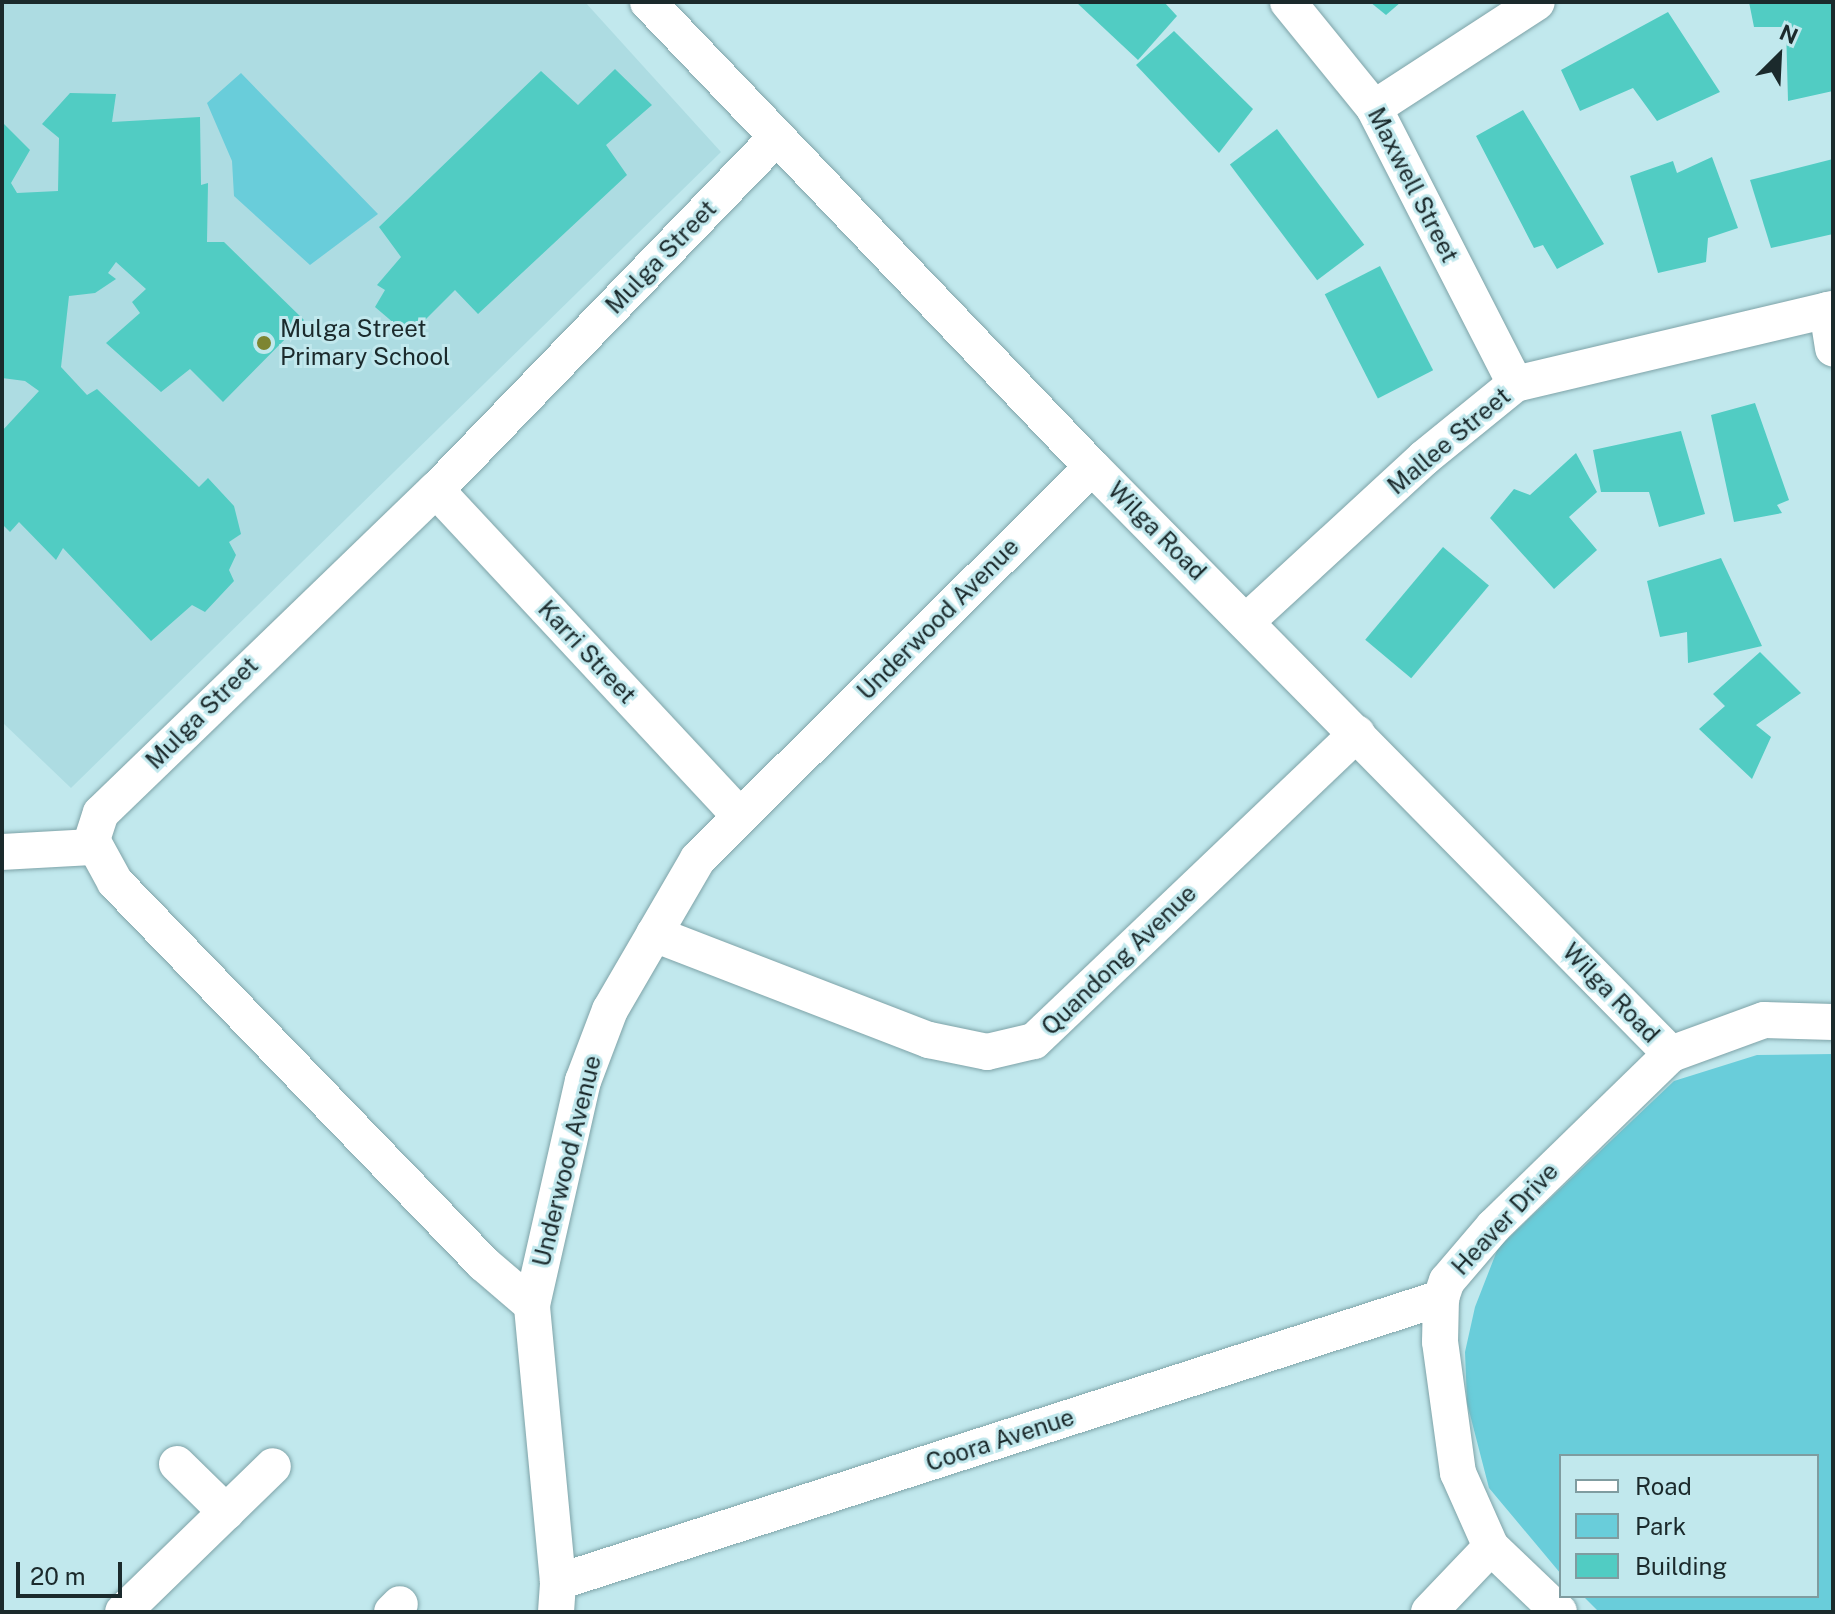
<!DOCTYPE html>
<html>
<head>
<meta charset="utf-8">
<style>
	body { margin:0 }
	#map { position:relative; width:1835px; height:1614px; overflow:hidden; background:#c1e8ed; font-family:"Public Sans",sans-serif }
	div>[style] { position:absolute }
	.built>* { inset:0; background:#addce2 }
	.green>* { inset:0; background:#69cdda }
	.building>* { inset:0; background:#51ccc3; transform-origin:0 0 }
	.roads { filter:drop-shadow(0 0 2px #7ea3a8) drop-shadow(0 0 2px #7ea3a8) }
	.street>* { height:36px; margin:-18px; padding:0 18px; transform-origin:18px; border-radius:18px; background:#fff }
	.dots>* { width:22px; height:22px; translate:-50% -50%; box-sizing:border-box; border:4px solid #c1e8ed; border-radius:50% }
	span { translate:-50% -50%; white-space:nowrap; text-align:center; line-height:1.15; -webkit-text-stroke:6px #c1e8ed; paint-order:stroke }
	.street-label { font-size:24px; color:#1b2a2c }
	.poi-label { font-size:24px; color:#1b2a2c }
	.left { translate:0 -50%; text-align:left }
	.frame { position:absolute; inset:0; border:4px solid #1b2a2c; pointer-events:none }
	.legend { position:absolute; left:1559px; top:1454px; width:260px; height:144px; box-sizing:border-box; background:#c1e8ed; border:2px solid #7f9ca0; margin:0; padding:10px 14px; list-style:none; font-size:24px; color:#1b2a2c }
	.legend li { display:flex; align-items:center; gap:16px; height:40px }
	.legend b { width:40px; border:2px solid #7f9ca0 }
	.north { position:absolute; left:1739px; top:16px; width:80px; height:80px; -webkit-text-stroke:6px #c1e8ed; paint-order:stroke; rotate:24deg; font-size:22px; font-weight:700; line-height:32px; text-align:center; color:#1b2a2c }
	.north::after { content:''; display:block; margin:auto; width:28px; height:36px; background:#1b2a2c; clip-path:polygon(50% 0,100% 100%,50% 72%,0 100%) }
	.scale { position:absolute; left:16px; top:1562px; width:106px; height:36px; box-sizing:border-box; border:4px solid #1b2a2c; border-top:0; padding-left:10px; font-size:24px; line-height:28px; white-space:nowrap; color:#1b2a2c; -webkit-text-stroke:6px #c1e8ed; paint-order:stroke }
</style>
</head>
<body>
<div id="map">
	<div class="built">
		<div style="clip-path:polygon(2px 2px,585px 2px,721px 152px,71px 788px,2px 722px)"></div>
	</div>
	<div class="green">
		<div style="clip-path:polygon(241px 73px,378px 214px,310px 265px,234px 196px,232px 161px,207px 103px)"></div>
		<div style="clip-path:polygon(1833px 1054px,1833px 1612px,1599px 1612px,1583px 1596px,1817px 1596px,1817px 1456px,1561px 1456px,1561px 1574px,1489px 1488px,1467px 1403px,1465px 1352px,1475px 1307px,1498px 1248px,1674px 1081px,1757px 1055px)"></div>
	</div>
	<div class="building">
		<div style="clip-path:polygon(1076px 2px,1164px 2px,1177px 16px,1138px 60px)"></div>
		<div style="clip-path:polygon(1370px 2px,1401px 2px,1386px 15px)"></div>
		<div style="clip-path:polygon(1749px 2px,1833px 2px,1833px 91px,1788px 101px,1786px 27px,1754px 27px)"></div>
		<div style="clip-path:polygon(1668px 12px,1720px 92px,1657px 121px,1633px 88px,1580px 111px,1561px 70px)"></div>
		<div style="clip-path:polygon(1174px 31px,1253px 109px,1219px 153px,1136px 65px)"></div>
		<div style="clip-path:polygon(615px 69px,652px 105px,606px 145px,627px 175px,478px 314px,455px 290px,409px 336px,375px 307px,385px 290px,377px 285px,401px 257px,379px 227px,541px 71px,578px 105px)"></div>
		<div style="clip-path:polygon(70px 93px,116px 94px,112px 122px,200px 117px,201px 185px,208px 183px,207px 242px,224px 242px,304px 320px,223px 402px,190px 369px,161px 392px,106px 343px,140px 313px,132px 302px,146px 289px,116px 262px,108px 273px,116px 279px,95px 293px,69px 296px,61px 367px,87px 395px,97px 389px,199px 487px,208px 478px,234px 506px,241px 534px,229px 542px,236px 555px,229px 570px,234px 581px,205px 612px,192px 605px,151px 641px,63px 548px,56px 560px,19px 522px,10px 532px,2px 524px,2px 431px,39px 391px,25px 381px,2px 378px,2px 122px,30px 150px,11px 183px,17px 193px,58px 191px,59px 138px,42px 124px)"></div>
		<div style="clip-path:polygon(1523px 110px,1604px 244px,1557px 269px,1543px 245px,1534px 248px,1476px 136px)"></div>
		<div style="left:1277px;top:129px;width:145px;height:59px;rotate:53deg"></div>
		<div style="clip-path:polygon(1712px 157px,1738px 228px,1708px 238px,1706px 262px,1658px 273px,1630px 176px,1673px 161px,1677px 173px)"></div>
		<div style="clip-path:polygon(1833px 159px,1833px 234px,1771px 248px,1750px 180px)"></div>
		<div style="left:1380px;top:266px;width:117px;height:62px;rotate:63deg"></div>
		<div style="clip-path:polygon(1755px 403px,1789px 500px,1777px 505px,1782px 513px,1734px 522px,1711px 415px)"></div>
		<div style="clip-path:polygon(1681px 431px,1705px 514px,1659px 527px,1649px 492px,1601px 492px,1593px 450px)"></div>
		<div style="clip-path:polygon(1576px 453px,1597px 492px,1569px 517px,1597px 550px,1554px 589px,1490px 518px,1514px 489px,1530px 495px)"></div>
		<div style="left:1443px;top:547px;width:60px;height:121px;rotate:40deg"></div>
		<div style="clip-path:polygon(1721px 558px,1762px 646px,1688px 663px,1687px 632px,1660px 637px,1647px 581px)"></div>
		<div style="clip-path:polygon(1760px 652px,1801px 693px,1756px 725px,1771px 737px,1752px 779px,1699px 729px,1725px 706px,1713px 694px)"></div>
	</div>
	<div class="roads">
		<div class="street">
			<div style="left:648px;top:2px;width:643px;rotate:46.32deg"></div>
			<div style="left:1092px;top:467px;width:825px;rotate:45.39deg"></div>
			<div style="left:1288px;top:2px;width:136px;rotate:50.9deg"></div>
			<div style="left:1374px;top:108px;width:310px;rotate:62.9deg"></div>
			<div style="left:1374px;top:108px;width:194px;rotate:-33deg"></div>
			<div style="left:1827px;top:310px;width:39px;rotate:81deg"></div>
			<div style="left:436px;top:490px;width:443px;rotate:47deg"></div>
			<div style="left:1247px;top:621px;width:241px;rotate:-42.6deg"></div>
			<div style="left:1424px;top:458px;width:117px;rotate:-39.1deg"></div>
			<div style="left:1515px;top:384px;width:327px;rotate:-13.3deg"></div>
			<div style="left:2px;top:852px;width:90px;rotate:-3.2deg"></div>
			<div style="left:654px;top:934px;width:295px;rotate:21.1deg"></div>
			<div style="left:929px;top:1040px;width:59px;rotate:11.7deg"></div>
			<div style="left:987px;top:1052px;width:48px;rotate:-13.2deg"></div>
			<div style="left:1034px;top:1041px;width:446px;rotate:-43.6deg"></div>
			<div style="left:532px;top:1305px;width:63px;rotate:-139.5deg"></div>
			<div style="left:484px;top:1264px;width:531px;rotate:-134.01deg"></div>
			<div style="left:115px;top:882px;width:48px;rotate:-118.7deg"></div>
			<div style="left:92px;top:840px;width:28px;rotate:-72deg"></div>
			<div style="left:101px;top:813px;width:465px;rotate:-44deg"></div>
			<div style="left:436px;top:490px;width:489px;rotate:-46deg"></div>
			<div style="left:177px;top:1464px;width:69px;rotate:44.4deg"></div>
			<div style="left:1491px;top:1547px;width:94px;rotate:43.7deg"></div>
			<div style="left:558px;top:1582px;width:928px;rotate:-17.83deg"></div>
			<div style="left:123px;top:1612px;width:209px;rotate:-44.2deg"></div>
			<div style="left:392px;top:1612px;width:11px;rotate:-45deg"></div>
			<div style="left:556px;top:1612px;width:30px;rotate:-86deg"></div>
			<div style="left:558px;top:1582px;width:278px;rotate:-95.4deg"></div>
			<div style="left:532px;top:1305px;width:230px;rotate:-77.2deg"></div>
			<div style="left:583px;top:1081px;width:76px;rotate:-69.2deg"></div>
			<div style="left:610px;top:1010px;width:175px;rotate:-59.8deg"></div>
			<div style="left:698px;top:859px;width:556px;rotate:-44.85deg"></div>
			<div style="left:1429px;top:1612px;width:90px;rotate:-46.4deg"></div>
			<div style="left:1491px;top:1547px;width:81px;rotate:-114deg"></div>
			<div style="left:1458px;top:1473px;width:132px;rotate:-97.8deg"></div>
			<div style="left:1440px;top:1342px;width:44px;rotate:-88.7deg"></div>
			<div style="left:1441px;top:1298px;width:18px;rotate:-71deg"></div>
			<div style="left:1447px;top:1281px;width:72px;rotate:-49.5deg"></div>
			<div style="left:1494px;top:1226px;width:247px;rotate:-44.2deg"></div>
			<div style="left:1671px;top:1054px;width:99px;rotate:-20.1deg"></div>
			<div style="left:1764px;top:1020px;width:69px;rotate:1.7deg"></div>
		</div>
	</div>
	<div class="dots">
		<div style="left:264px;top:343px;background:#7d8531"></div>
	</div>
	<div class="street-label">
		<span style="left:1413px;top:185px;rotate:63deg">Maxwell Street</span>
		<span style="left:661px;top:257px;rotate:-46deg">Mulga Street</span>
		<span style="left:1449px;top:441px;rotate:-40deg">Mallee Street</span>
		<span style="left:1157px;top:531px;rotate:45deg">Wilga Road</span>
		<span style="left:938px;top:619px;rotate:-45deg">Underwood Avenue</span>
		<span style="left:587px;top:652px;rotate:47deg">Karri Street</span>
		<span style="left:202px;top:713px;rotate:-45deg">Mulga Street</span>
		<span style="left:1119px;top:960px;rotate:-44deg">Quandong Avenue</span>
		<span style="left:1611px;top:993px;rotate:46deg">Wilga Road</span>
		<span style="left:567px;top:1161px;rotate:-76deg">Underwood Avenue</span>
		<span style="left:1505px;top:1219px;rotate:-47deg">Heaver Drive</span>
		<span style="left:1000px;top:1440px;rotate:-18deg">Coora Avenue</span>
	</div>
	<div class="poi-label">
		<span class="left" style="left:280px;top:343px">Mulga Street<br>Primary School</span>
	</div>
	<div class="frame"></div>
	<ul class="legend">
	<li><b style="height:10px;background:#fff"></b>Road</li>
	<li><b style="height:22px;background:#69cdda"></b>Park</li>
	<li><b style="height:22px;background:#51ccc3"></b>Building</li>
	</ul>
	<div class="north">N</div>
	<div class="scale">20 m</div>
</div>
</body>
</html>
